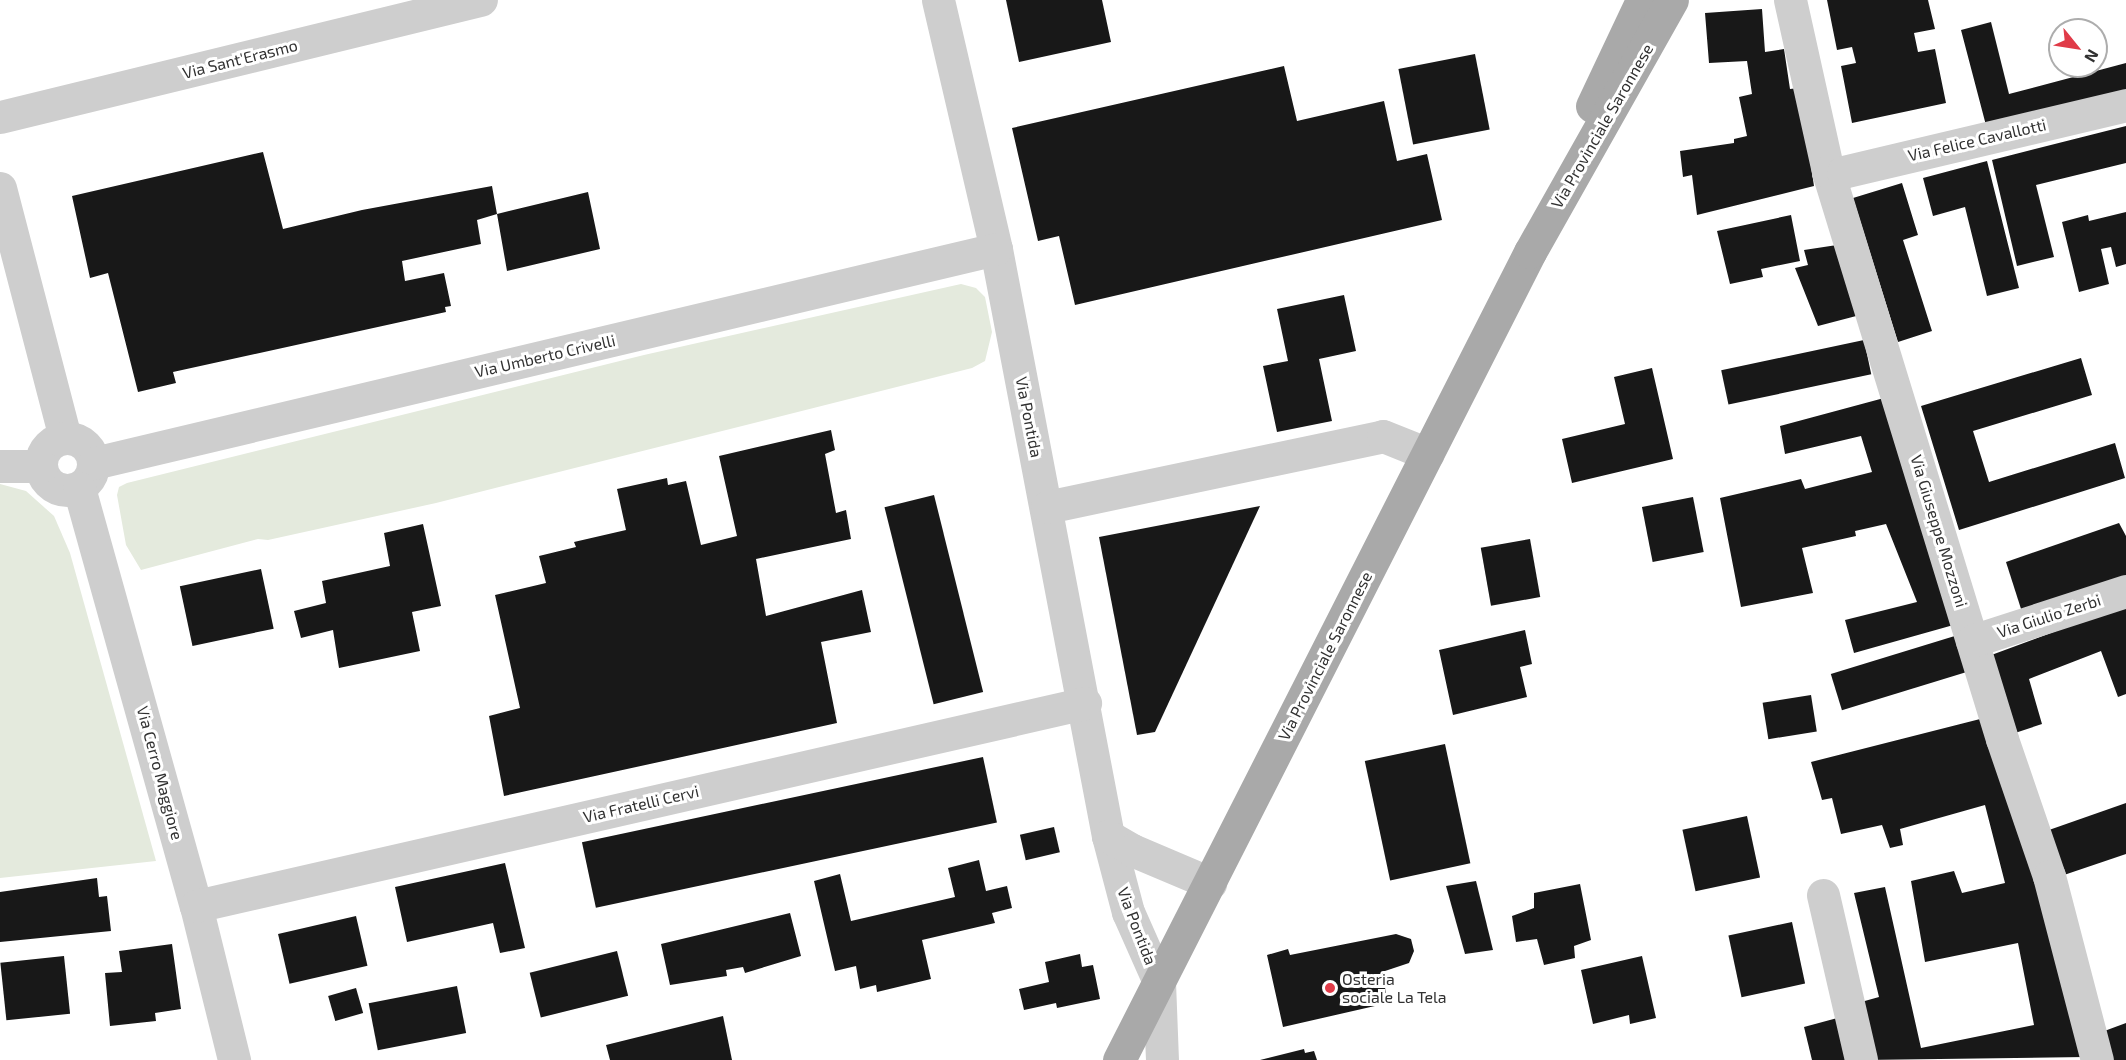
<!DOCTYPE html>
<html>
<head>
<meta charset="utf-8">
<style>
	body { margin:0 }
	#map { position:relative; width:2126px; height:1060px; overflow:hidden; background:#fff; font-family:"Exo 2",sans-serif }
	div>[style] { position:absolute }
	.green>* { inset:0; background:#e4eadd }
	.building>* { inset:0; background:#181818; transform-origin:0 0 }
	.minor>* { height:33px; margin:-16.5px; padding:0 16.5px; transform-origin:16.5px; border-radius:16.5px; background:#cecece }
	.minor>.ring { margin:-16.5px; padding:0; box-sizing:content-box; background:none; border:33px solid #cecece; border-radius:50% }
	.major>* { height:33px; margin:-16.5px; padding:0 16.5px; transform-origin:16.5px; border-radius:16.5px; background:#a9a9a9 }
	.dots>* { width:16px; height:16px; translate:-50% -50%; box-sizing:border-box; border:3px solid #fff; border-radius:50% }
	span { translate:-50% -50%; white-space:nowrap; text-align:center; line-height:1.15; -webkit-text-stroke:6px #fff; paint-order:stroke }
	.street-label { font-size:16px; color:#313131 }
	.poi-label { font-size:16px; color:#313131 }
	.left { translate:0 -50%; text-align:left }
	.north { position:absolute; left:2048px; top:18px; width:60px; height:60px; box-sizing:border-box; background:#fff; border:2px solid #adadad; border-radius:50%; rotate:120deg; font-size:16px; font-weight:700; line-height:24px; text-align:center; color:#313131 }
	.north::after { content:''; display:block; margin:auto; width:21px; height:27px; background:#e03b48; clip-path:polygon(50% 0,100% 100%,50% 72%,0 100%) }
</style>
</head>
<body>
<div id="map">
	<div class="green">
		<div style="clip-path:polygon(961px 284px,976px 288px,985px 297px,992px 332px,985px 361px,972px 368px,436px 503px,268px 540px,258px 539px,141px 570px,126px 545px,117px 495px,119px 487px,127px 483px,644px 355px)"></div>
		<div style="clip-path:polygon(0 484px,26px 491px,54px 516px,70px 553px,156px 861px,0 878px)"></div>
	</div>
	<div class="building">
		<div style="clip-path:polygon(1006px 0,1102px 0,1111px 42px,1019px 62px)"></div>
		<div style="clip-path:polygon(1827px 0,1928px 0,1935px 29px,1914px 33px,1918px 52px,1935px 49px,1946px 103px,1852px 123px,1841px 66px,1856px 63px,1852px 47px,1837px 50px)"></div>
		<div style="clip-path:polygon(1762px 9px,1765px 52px,1784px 49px,1790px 89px,1799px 88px,1814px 186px,1697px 215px,1692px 175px,1683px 177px,1680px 151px,1734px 143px,1734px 139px,1747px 136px,1739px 97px,1752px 94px,1747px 61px,1709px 63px,1705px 13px)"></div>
		<div style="clip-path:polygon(1991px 22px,2009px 94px,2126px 63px,2126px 97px,1988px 133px,1961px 30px)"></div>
		<div style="left:1475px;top:54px;width:77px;height:78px;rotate:79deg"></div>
		<div style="clip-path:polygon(1284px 66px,1297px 121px,1384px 101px,1397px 161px,1427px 154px,1442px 220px,1075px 305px,1059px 236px,1038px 241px,1012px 128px)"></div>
		<div style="clip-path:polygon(2126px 126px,2126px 163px,2036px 185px,2054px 257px,2017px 266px,1992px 160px)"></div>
		<div style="clip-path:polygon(263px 152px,283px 229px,362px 210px,492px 186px,497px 214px,588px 192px,600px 249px,507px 271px,497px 214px,477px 220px,481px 244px,402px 261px,405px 281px,444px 273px,451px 306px,445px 307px,446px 312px,173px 372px,176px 383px,138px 392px,108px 273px,90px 278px,72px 196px)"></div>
		<div style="clip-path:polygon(1987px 161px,2019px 288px,1987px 296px,1965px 207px,1933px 216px,1923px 178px)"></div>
		<div style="clip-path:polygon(1902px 183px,1918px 235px,1903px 240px,1932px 331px,1898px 342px,1853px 198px)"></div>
		<div style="clip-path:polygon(2126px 212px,2126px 264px,2116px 267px,2111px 247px,2101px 249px,2109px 284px,2079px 292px,2062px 222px,2088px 215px,2089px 221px)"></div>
		<div style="clip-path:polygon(1791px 215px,1800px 261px,1761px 269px,1763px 277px,1730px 284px,1717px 231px)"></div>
		<div style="clip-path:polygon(1837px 245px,1860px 315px,1818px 326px,1795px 268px,1808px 265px,1804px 250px)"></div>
		<div style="clip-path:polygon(1344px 295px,1356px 351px,1319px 359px,1332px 421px,1277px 432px,1263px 366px,1288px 361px,1277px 309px)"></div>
		<div style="left:1864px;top:340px;width:35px;height:146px;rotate:78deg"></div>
		<div style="clip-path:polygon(2081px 358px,2092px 395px,1973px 431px,1989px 482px,2115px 443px,2125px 478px,1959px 530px,1921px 406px)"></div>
		<div style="clip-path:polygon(1652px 368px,1673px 459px,1572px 483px,1562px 439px,1625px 424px,1614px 377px)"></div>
		<div style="clip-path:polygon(1884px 398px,1957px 624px,1854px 653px,1845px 620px,1917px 602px,1886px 524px,1855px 531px,1856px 536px,1802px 548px,1813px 593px,1741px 607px,1720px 498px,1801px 479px,1805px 489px,1872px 472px,1861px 436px,1785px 454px,1780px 426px)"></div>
		<div style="clip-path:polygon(831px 430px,835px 450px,825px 454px,836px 513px,846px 510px,851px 539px,756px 559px,766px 616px,862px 590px,871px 632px,821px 642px,837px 723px,504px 796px,489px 716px,520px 708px,495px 595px,546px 583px,539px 556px,576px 547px,574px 542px,626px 530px,617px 489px,667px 478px,668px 485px,686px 481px,701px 545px,737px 536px,719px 456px)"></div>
		<div style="left:934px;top:495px;width:203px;height:51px;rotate:76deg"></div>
		<div style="left:1693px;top:497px;width:56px;height:52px;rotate:79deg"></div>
		<div style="clip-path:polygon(1260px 506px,1155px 732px,1137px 735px,1099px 537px)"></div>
		<div style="clip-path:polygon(2119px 523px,2126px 536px,2126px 578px,2022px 612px,2006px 562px)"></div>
		<div style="clip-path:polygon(423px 524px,441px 606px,412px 612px,420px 651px,339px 668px,333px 630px,301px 638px,294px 611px,326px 603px,322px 581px,390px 566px,384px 533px)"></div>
		<div style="left:1530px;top:539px;width:59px;height:50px;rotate:80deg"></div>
		<div style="left:261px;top:569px;width:61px;height:83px;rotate:78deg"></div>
		<div style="clip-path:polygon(2126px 605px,2126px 694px,2118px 697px,2101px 651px,2029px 679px,2042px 724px,2012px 734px,1986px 657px)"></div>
		<div style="clip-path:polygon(1525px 630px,1532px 664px,1520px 667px,1527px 697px,1453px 715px,1439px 650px)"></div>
		<div style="left:1958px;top:635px;width:38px;height:133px;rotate:73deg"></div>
		<div style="left:1811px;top:695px;width:37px;height:49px;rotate:81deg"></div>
		<div style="clip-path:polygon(1988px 717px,2085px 1057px,1864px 1060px,1854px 1004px,1879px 997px,1854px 893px,1885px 887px,1921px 1048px,2034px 1025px,2018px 943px,1925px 962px,1911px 881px,1954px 871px,1962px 893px,2005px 883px,1985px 805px,1900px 829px,1903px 845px,1890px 848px,1882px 825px,1841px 834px,1832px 798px,1822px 800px,1811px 762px)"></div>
		<div style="left:1445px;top:744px;width:122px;height:82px;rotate:78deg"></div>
		<div style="left:983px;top:757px;width:67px;height:410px;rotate:78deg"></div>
		<div style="clip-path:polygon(2126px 803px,2126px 854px,2061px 876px,2049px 830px)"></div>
		<div style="left:1747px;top:816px;width:63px;height:66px;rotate:78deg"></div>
		<div style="left:1054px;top:827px;width:26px;height:35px;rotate:77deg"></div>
		<div style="clip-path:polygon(979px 860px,986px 891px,1007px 886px,1012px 908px,992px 913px,995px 923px,922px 940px,931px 979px,877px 992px,876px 985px,860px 989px,856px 966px,835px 971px,814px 881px,840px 874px,851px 921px,955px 897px,948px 868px)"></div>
		<div style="clip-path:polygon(505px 863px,525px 948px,500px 953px,493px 923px,407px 942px,395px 887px)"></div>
		<div style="clip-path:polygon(97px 878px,99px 897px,107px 896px,111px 931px,0 942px,0 892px)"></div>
		<div style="clip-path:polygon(1476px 881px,1493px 950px,1465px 954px,1446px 886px)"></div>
		<div style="clip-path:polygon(1580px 884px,1591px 940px,1574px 946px,1575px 958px,1544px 965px,1537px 939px,1516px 942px,1512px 916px,1534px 908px,1534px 893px)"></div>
		<div style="clip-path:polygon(790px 913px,801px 956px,745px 973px,743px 967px,726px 970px,727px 976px,670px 985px,661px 944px)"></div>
		<div style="left:356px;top:916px;width:51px;height:80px;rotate:77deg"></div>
		<div style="left:1792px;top:922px;width:63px;height:65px;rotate:78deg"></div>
		<div style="clip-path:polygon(1396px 934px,1411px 939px,1414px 951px,1409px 963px,1382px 972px,1388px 1003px,1283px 1027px,1267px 955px,1288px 949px,1290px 955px)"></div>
		<div style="clip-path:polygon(172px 944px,181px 1009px,155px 1013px,156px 1021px,110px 1026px,105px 973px,122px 972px,119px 951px)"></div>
		<div style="left:617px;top:951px;width:46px;height:90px;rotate:76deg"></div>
		<div style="clip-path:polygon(1080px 954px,1082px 967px,1093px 965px,1100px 999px,1057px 1008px,1056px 1003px,1024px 1010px,1019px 989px,1049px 982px,1045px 962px)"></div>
		<div style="left:64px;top:956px;width:58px;height:64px;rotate:84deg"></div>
		<div style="clip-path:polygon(1642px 956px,1656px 1018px,1630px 1024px,1629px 1015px,1593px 1024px,1581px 970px)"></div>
		<div style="left:457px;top:986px;width:48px;height:90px;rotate:79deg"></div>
		<div style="left:356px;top:988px;width:26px;height:29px;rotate:74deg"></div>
		<div style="clip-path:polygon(723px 1016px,732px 1060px,610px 1060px,606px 1045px)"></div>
		<div style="clip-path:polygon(1841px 1017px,1852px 1060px,1812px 1060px,1804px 1027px)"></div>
		<div style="clip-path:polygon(2126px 1023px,2126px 1060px,2109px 1060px,2099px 1033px)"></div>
		<div style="clip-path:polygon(1304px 1049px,1305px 1053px,1314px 1051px,1317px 1060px,1260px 1060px)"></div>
	</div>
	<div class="minor">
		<div style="left:938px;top:0;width:256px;rotate:76.9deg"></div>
		<div style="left:996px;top:249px;width:598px;rotate:79.2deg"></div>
		<div style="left:1108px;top:836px;width:79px;rotate:75.3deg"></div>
		<div style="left:1128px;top:912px;width:77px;rotate:66.1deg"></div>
		<div style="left:1159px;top:982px;width:78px;rotate:87.8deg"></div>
		<div style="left:1790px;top:0;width:176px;rotate:77.5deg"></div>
		<div style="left:1828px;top:172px;width:593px;rotate:72.94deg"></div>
		<div style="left:2002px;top:739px;width:145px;rotate:71.1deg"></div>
		<div style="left:2049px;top:876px;width:190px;rotate:75.4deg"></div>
		<div style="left:0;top:117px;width:495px;rotate:-13.7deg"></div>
		<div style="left:1828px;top:172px;width:15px"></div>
		<div style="left:1843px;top:172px;width:291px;rotate:-13.3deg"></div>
		<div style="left:0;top:188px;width:258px;rotate:75.4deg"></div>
		<div class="ring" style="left:41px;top:438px;width:19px;height:19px"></div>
		<div style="left:94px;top:463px;width:927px;rotate:-13.35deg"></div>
		<div style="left:0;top:466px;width:41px"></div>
		<div style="left:79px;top:488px;width:434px;rotate:74.4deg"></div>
		<div style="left:196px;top:906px;width:159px;rotate:76.1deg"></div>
		<div style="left:1047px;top:507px;width:343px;rotate:-11.9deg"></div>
		<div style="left:1383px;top:436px;width:48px;rotate:21.8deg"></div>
		<div style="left:1972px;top:641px;width:162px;rotate:-18deg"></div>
		<div style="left:1108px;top:836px;width:28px;rotate:30deg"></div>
		<div style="left:1132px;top:850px;width:85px;rotate:22.9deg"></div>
		<div style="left:1823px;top:895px;width:169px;rotate:77deg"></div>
		<div style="left:196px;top:906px;width:912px;rotate:-12.86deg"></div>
	</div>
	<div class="major">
		<div style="left:1592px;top:106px;width:117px;rotate:-64.7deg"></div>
		<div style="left:1119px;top:1060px;width:907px;rotate:-63.04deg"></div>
		<div style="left:1530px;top:252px;width:289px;rotate:-60.6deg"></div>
	</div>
	<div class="dots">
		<div style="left:1330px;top:988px;background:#e03b48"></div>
	</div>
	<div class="street-label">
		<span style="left:240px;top:59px;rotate:-14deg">Via Sant'Erasmo</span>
		<span style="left:1602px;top:126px;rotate:-60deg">Via Provinciale Saronnese</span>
		<span style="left:1977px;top:140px;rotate:-13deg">Via Felice Cavallotti</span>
		<span style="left:545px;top:356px;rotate:-13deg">Via Umberto Crivelli</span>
		<span style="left:1029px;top:417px;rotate:79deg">Via Pontida</span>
		<span style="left:1939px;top:531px;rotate:73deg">Via Giuseppe Mozzoni</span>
		<span style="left:2049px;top:616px;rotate:-18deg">Via Giulio Zerbi</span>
		<span style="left:1325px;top:656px;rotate:-63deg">Via Provinciale Saronnese</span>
		<span style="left:160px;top:773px;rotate:75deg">Via Cerro Maggiore</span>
		<span style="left:641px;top:804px;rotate:-13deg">Via Fratelli Cervi</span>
		<span style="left:1137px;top:926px;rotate:69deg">Via Pontida</span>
	</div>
	<div class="poi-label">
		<span class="left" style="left:1342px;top:988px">Osteria<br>sociale La Tela</span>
	</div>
	<div class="north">N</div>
</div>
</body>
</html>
